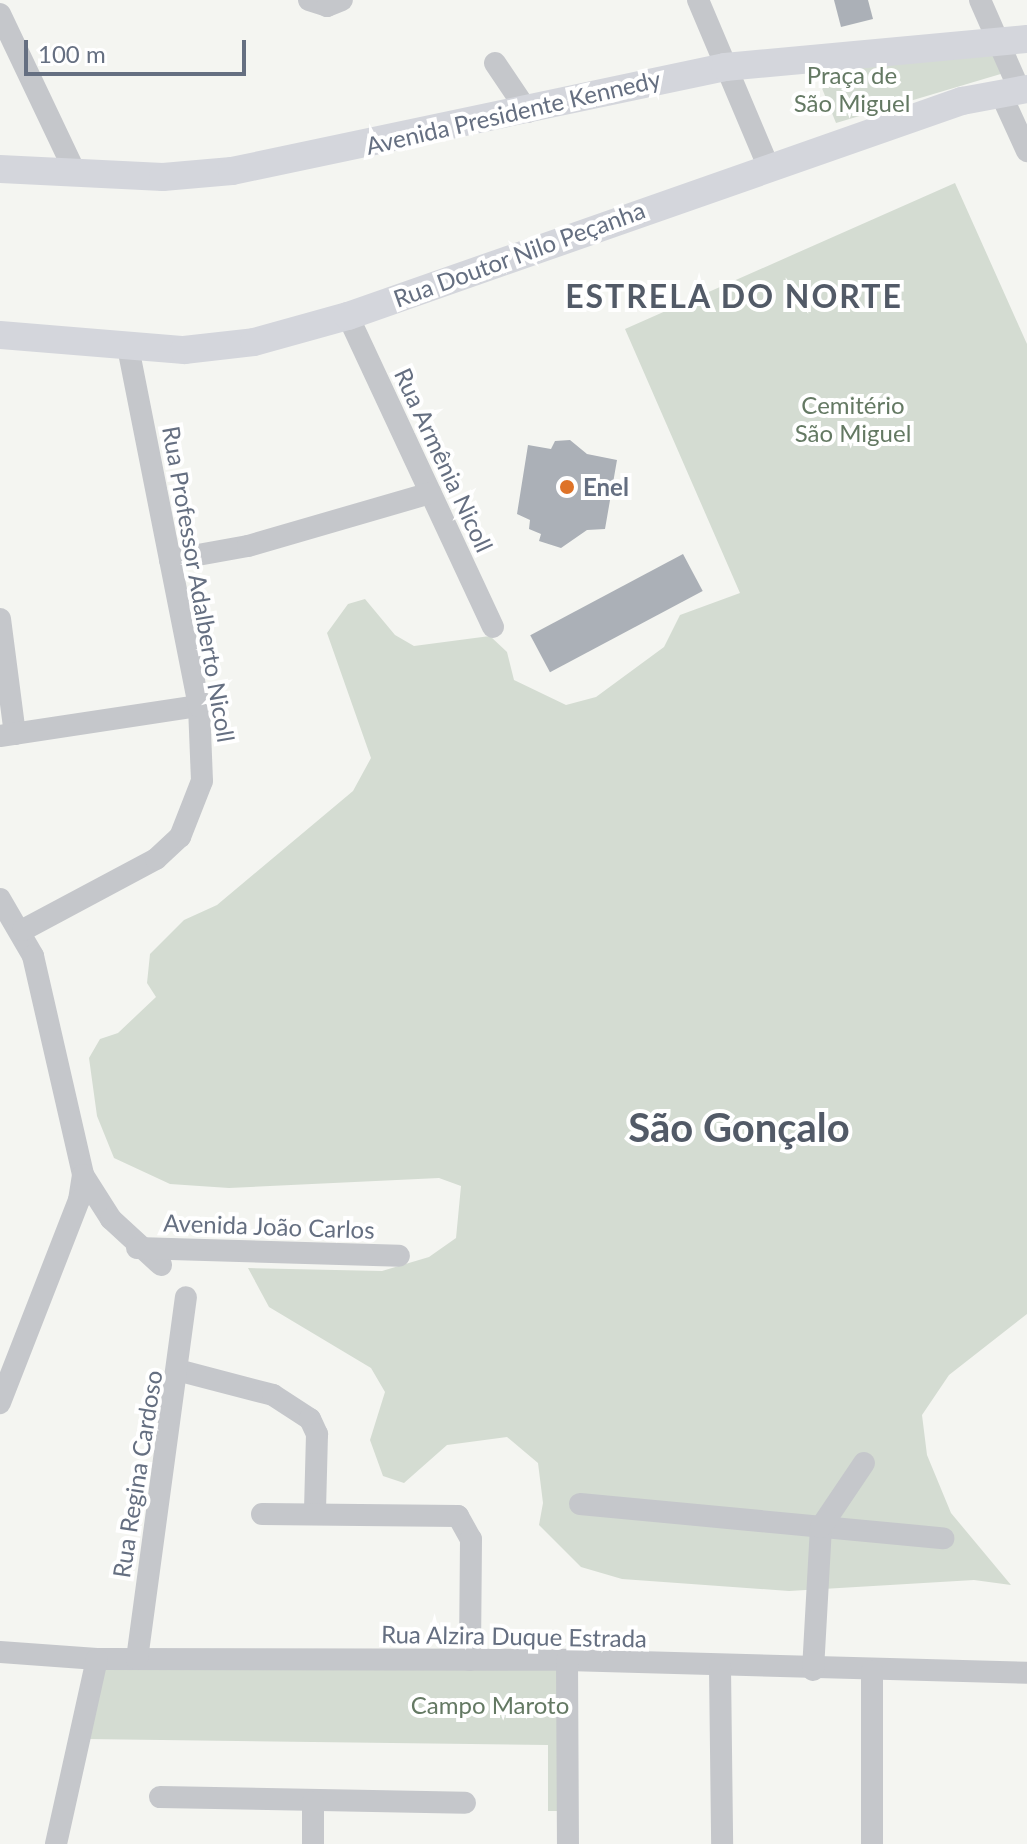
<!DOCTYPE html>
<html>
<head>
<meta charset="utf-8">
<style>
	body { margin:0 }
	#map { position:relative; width:1027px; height:1844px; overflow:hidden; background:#f4f5f1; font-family:Lato,sans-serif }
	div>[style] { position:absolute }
	.green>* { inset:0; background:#d4dcd2 }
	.building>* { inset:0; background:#abb0b7; transform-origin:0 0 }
	.minor>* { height:22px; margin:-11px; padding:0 11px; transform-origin:11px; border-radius:11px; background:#c5c7cb }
	.major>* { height:28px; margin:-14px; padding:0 14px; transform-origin:14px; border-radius:14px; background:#d4d6dc }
	.dots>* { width:22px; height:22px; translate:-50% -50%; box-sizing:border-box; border:4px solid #fff; border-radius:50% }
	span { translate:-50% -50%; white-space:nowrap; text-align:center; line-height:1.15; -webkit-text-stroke:8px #fff; paint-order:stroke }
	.park-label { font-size:24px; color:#647963 }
	.street-label { font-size:24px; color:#656f81 }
	.poi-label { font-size:24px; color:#656f81; font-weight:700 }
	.left { translate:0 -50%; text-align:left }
	.district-label { font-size:32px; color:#525a67; font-weight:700; letter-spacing:2px }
	.town-label { font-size:40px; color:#525a67; font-weight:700 }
	.scale { position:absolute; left:24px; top:40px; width:222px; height:36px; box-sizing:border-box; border:4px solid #656f81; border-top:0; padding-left:10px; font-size:24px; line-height:28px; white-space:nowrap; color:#656f81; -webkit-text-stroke:6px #fff; paint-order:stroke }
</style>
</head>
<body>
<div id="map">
	<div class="green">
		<div style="clip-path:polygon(994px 50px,1004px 73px,836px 123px,813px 66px)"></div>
		<div style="clip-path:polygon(955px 183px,1027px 344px,1027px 1314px,949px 1375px,922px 1415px,927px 1455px,951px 1513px,1011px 1585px,974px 1580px,789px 1591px,622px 1579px,581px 1567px,539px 1525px,543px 1503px,538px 1463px,507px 1437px,447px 1445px,404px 1483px,383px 1476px,370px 1440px,385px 1392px,371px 1368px,269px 1307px,248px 1268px,382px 1271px,429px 1257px,456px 1238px,461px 1186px,439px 1178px,229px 1188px,170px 1184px,114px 1158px,97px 1116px,89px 1058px,100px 1039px,118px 1033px,156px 997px,147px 983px,150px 954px,184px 920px,217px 905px,353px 791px,371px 758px,327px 633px,348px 604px,365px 599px,395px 635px,414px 646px,490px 636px,507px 652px,514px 680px,566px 705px,596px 697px,664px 647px,680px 615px,740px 593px,625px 329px)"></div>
		<div style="clip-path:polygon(101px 1665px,562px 1666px,564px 1811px,548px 1811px,548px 1745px,86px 1739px)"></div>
	</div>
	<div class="building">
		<div style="clip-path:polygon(834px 0,868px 0,873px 19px,841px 27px)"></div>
		<div style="clip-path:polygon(570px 440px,587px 454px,617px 460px,605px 529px,587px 530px,561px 548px,539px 541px,541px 534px,529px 529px,530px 520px,517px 514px,528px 445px,551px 449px,555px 441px)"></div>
		<div style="left:683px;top:554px;width:42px;height:173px;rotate:62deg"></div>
	</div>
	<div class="minor">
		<div style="left:309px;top:0;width:19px;rotate:18deg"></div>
		<div style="left:327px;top:6px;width:16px;rotate:-22deg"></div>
		<div style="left:698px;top:0;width:182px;rotate:67.1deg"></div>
		<div style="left:980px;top:0;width:97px;rotate:66.3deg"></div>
		<div style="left:0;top:14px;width:177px;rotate:64.6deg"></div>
		<div style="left:495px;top:63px;width:59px;rotate:56deg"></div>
		<div style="left:1000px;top:92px;width:65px;rotate:65.4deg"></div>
		<div style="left:348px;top:316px;width:343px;rotate:65deg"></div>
		<div style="left:170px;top:560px;width:79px;rotate:-10.2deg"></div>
		<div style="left:248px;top:546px;width:190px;rotate:-16.2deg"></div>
		<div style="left:0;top:619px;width:116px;rotate:82.6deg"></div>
		<div style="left:0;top:736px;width:201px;rotate:-8.6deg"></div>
		<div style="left:0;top:899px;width:66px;rotate:59.9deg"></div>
		<div style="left:33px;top:956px;width:225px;rotate:77.1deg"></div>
		<div style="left:83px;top:1175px;width:25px;rotate:99deg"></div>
		<div style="left:79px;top:1200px;width:218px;rotate:111.3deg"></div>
		<div style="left:23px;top:930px;width:151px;rotate:-28.1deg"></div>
		<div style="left:156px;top:859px;width:33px;rotate:-43deg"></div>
		<div style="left:180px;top:837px;width:60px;rotate:-68.6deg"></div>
		<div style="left:202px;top:781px;width:75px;rotate:-92.3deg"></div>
		<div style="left:199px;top:706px;width:366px;rotate:-101.2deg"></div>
		<div style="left:83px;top:1175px;width:52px;rotate:57.5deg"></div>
		<div style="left:111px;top:1219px;width:68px;rotate:42.6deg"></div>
		<div style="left:137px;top:1248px;width:262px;rotate:1.7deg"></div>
		<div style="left:181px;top:1371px;width:95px;rotate:14.6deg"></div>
		<div style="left:273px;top:1395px;width:44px;rotate:33deg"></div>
		<div style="left:310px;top:1419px;width:17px;rotate:65deg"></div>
		<div style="left:317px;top:1434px;width:76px;rotate:91.5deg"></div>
		<div style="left:580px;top:1504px;width:365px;rotate:5.4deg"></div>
		<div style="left:262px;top:1514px;width:196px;rotate:0.6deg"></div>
		<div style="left:458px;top:1516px;width:26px;rotate:61deg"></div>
		<div style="left:471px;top:1539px;width:121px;rotate:90.5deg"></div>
		<div style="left:0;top:1652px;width:97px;rotate:4.1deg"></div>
		<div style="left:97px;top:1659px;width:470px;rotate:0.1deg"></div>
		<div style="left:567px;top:1660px;width:460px;rotate:1.6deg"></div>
		<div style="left:137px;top:1659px;width:365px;rotate:-82.3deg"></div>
		<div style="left:567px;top:1660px;width:184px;rotate:89.7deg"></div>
		<div style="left:720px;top:1668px;width:176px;rotate:89.3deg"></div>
		<div style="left:813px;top:1670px;width:143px;rotate:-86.8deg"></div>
		<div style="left:821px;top:1527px;width:77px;rotate:-56.1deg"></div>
		<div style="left:160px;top:1797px;width:305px;rotate:1.1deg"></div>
		<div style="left:313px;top:1802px;width:42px;rotate:90deg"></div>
		<div style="left:56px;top:1844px;width:189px;rotate:-77.5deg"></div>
		<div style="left:872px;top:1844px;width:173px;rotate:-90deg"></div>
	</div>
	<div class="major">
		<div style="left:0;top:169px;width:163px;rotate:2.8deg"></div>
		<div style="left:163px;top:177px;width:69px;rotate:-5deg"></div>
		<div style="left:232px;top:171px;width:504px;rotate:-11.91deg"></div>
		<div style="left:725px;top:67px;width:303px;rotate:-5.3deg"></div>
		<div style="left:0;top:335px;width:185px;rotate:4.7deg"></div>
		<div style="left:184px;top:350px;width:70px;rotate:-6.5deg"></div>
		<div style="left:254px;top:342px;width:98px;rotate:-15.5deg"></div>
		<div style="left:348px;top:316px;width:651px;rotate:-19.3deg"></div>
		<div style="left:962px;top:101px;width:66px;rotate:-10.5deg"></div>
	</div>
	<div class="dots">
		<div style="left:567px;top:487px;background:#de7328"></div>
	</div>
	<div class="park-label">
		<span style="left:852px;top:89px">Praça de<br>São Miguel</span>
		<span style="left:853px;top:419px">Cemitério<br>São Miguel</span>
		<span style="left:490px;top:1705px">Campo Maroto</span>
	</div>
	<div class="street-label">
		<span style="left:513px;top:112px;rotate:-13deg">Avenida Presidente Kennedy</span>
		<span style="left:519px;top:254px;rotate:-20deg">Rua Doutor Nilo Peçanha</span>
		<span style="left:444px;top:460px;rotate:65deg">Rua Armênia Nicoll</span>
		<span style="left:199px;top:584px;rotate:80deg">Rua Professor Adalberto Nicoll</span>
		<span style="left:269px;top:1226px;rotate:2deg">Avenida João Carlos</span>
		<span style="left:137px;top:1474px;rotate:-81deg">Rua Regina Cardoso</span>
		<span style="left:514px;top:1636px;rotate:1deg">Rua Alzira Duque Estrada</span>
	</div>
	<div class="poi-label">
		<span class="left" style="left:583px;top:487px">Enel</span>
	</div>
	<div class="district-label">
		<span style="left:734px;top:296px">ESTRELA DO NORTE</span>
	</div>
	<div class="town-label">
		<span style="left:739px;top:1127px">São Gonçalo</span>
	</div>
	<div class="scale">100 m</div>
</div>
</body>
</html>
